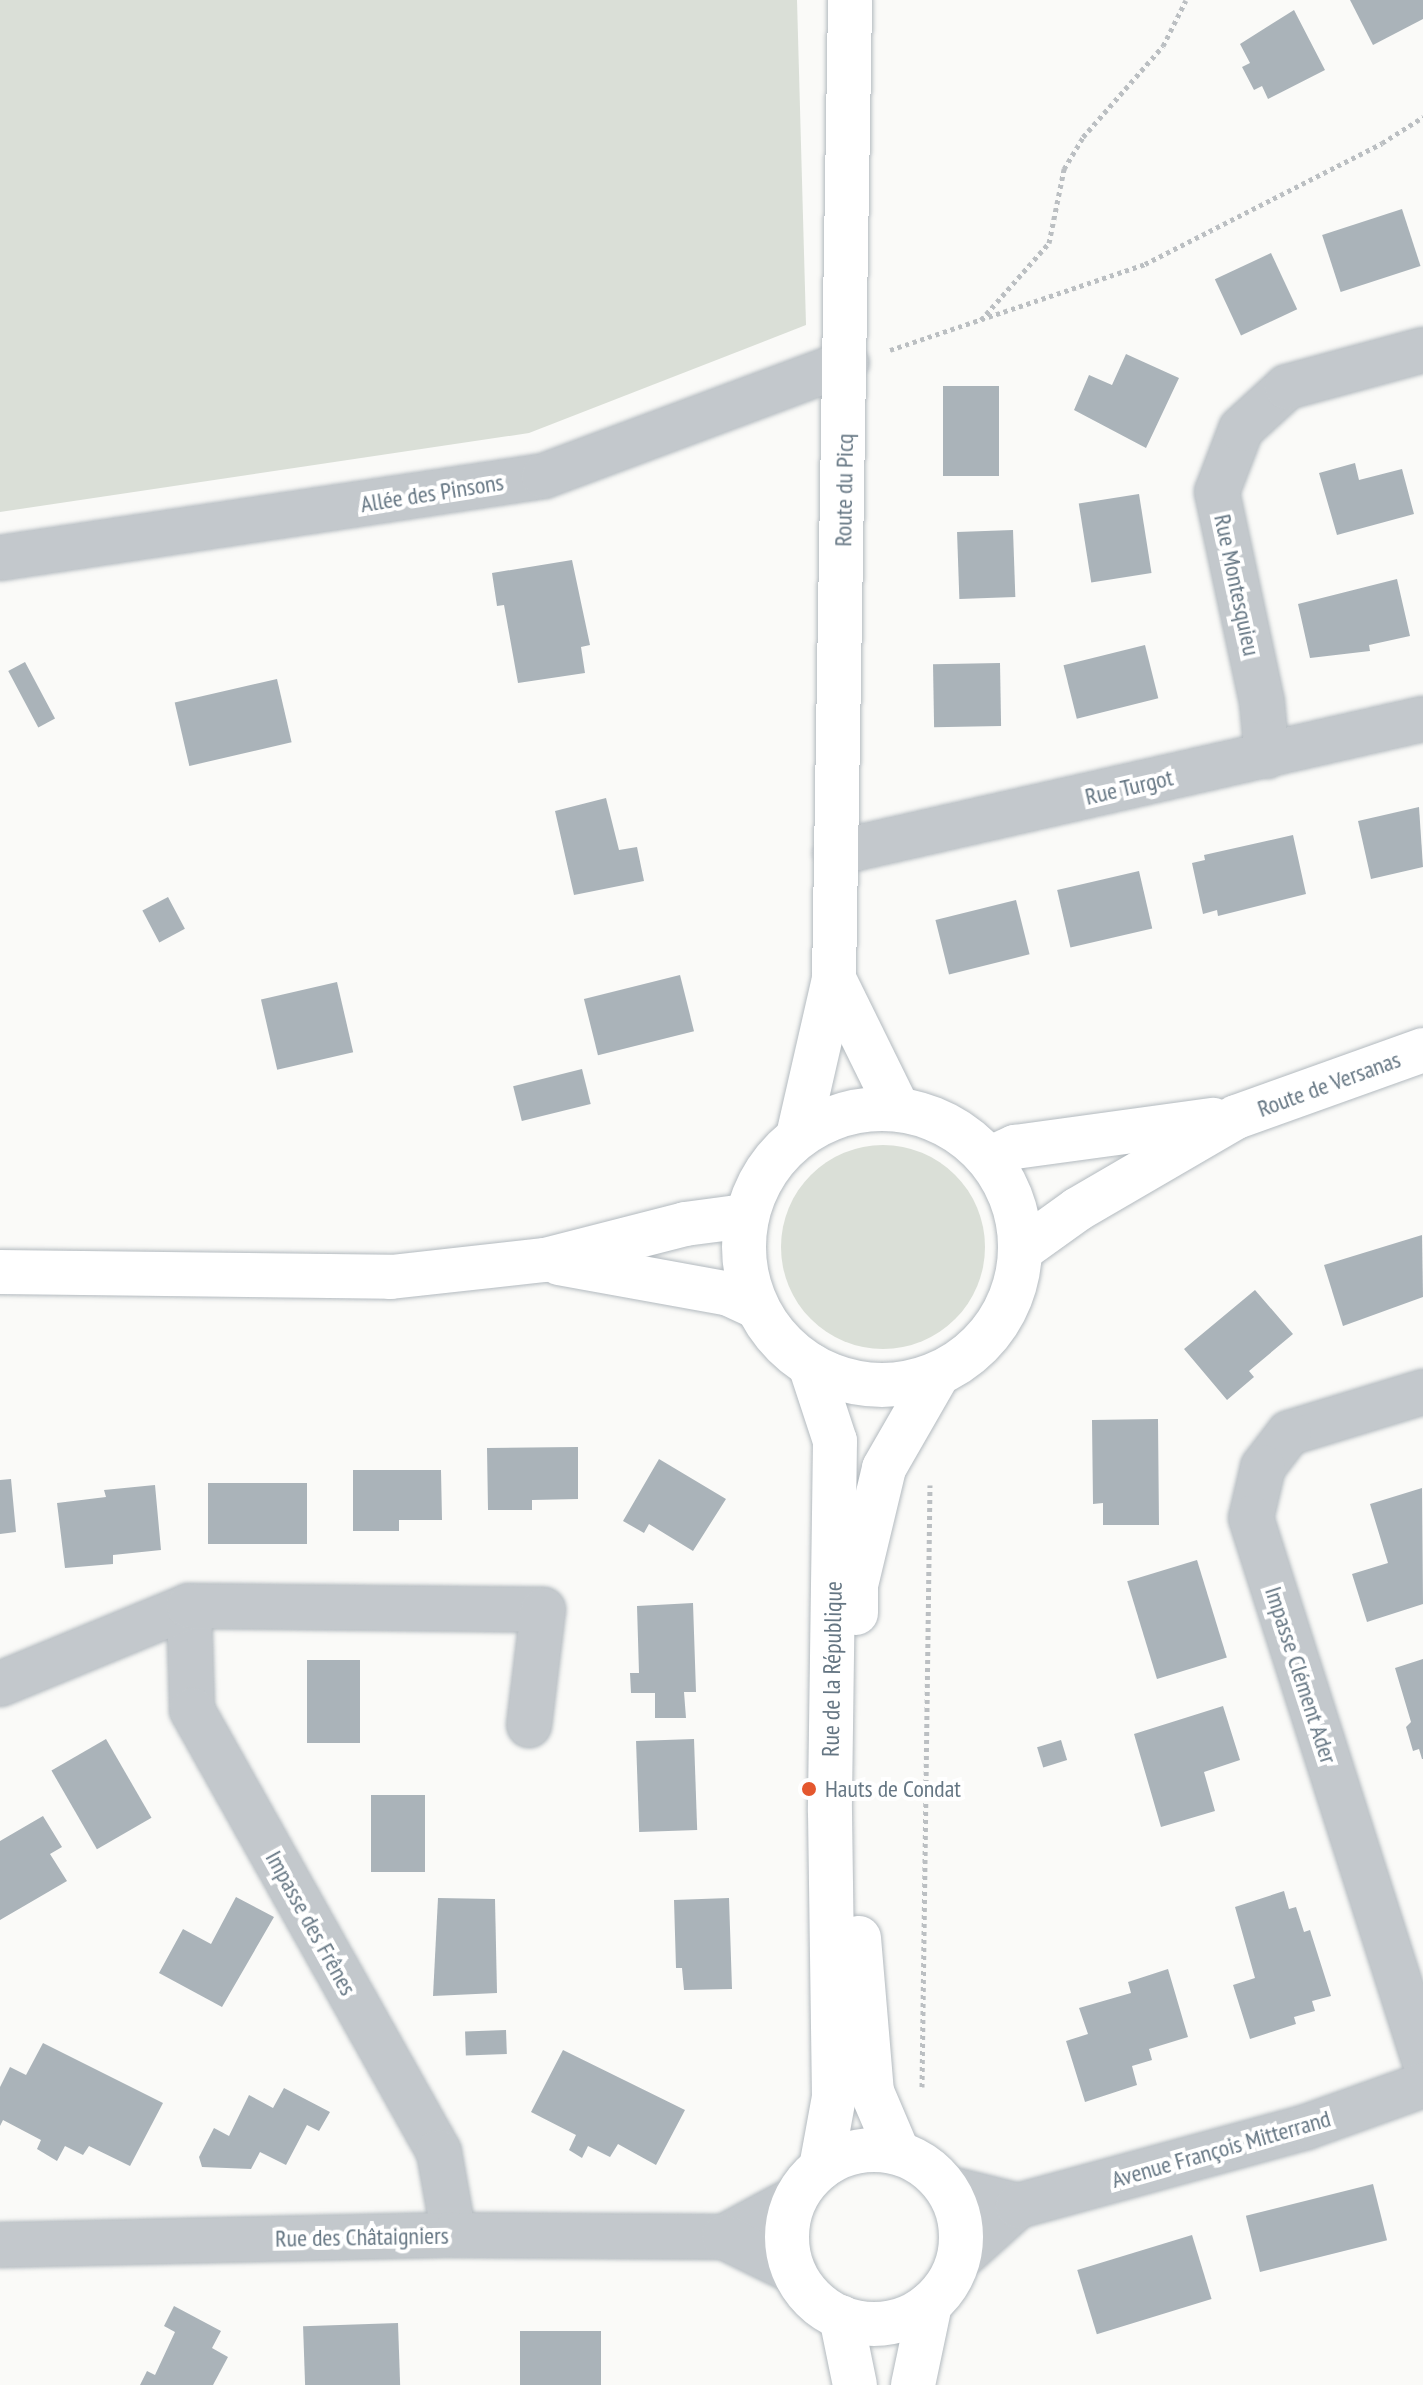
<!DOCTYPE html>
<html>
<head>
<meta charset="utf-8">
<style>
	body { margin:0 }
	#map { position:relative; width:1423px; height:2385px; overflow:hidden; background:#fafaf8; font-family:"PT Sans Narrow",sans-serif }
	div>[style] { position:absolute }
	.green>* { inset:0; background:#dadfd7 }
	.round { border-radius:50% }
	.building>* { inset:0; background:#aab3b9; transform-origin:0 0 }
	.path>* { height:5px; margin-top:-2.5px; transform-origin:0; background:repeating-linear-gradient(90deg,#bbbfc2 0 4px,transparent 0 8px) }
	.roads { filter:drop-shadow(0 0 2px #b3babf) drop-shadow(0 0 2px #b3babf) }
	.street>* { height:44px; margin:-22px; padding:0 22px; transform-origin:22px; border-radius:22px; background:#c3c8cc }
	.secondary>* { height:44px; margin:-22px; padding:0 22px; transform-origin:22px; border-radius:22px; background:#fff }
	.secondary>.ring { margin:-22px; padding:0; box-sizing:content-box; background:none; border:44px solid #fff; border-radius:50% }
	.dots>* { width:22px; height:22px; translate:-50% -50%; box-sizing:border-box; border:4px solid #fff; border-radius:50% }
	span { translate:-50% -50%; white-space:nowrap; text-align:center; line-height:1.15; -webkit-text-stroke:8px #fff; paint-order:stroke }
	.street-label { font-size:24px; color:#657683 }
	.poi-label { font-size:24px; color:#657683 }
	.left { translate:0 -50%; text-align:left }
</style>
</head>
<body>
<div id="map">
	<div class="green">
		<div style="clip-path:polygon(0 0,797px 0,806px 325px,529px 433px,0 512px)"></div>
		<div class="round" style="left:781px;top:1145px;width:204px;height:204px"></div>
	</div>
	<div class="building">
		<div style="clip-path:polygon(1350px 0,1423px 0,1423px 19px,1373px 45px)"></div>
		<div style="clip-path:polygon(1294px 10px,1325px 70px,1268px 99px,1262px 86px,1254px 90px,1242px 67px,1250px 63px,1240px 44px)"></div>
		<div style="left:1402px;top:209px;width:60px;height:84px;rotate:72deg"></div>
		<div style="left:1271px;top:253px;width:62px;height:62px;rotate:65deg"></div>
		<div style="clip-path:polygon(1126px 354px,1179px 378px,1146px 448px,1074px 410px,1089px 375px,1112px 385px)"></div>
		<div style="left:943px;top:386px;width:56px;height:90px"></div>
		<div style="clip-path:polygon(1355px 463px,1359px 480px,1402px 469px,1414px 514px,1337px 535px,1319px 473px)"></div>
		<div style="left:1139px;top:494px;width:80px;height:61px;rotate:81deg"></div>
		<div style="left:1013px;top:530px;width:67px;height:56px;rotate:88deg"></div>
		<div style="clip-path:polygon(572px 560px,590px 645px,581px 647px,585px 673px,518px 683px,504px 605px,497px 606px,492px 573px)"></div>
		<div style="clip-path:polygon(1397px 579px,1410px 636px,1369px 645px,1370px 651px,1310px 658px,1298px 604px)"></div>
		<div style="left:1145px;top:645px;width:55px;height:84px;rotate:76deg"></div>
		<div style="left:25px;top:662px;width:64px;height:19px;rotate:62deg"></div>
		<div style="left:1000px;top:663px;width:63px;height:67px;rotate:89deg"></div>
		<div style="left:277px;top:679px;width:65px;height:105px;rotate:77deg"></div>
		<div style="clip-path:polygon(606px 798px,619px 850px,637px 847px,644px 881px,574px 895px,555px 811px)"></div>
		<div style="clip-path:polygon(1419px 807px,1423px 867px,1371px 879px,1358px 821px)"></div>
		<div style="clip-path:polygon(1293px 835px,1306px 894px,1218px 916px,1217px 910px,1203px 914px,1192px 863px,1205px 860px,1204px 855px)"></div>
		<div style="left:1139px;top:871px;width:59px;height:84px;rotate:77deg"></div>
		<div style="left:168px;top:897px;width:36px;height:29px;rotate:62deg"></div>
		<div style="left:1016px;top:900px;width:56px;height:83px;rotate:76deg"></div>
		<div style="left:680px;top:975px;width:58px;height:99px;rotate:76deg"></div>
		<div style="left:337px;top:982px;width:72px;height:78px;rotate:77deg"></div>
		<div style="left:582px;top:1069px;width:36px;height:71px;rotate:76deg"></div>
		<div style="clip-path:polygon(1422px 1235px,1423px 1297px,1343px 1326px,1324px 1265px)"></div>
		<div style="clip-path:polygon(1255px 1290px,1293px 1334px,1249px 1371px,1254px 1377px,1227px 1400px,1184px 1349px)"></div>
		<div style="clip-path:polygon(1158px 1419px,1159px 1525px,1103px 1525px,1103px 1503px,1093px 1504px,1092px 1420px)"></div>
		<div style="clip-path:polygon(578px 1447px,578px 1499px,532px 1500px,532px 1510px,488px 1510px,487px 1448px)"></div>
		<div style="clip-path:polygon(659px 1459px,726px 1499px,693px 1551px,649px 1524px,644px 1533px,623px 1521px)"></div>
		<div style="clip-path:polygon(353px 1470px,441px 1470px,442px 1520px,399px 1520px,399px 1531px,353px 1531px)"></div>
		<div style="clip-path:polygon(11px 1479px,16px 1532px,0 1534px,0 1480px)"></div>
		<div style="left:307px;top:1483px;width:61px;height:99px;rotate:90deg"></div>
		<div style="clip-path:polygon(155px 1485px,161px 1550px,113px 1555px,113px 1564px,65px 1568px,57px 1503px,106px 1497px,104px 1490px)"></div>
		<div style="clip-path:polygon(1422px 1488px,1423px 1604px,1367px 1622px,1352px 1574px,1388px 1563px,1370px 1504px)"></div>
		<div style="left:1197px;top:1560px;width:102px;height:73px;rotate:73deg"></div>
		<div style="clip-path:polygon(693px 1603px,696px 1692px,684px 1692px,686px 1718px,655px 1718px,655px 1693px,631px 1693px,630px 1673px,639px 1673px,637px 1606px)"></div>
		<div style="clip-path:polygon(1423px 1659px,1423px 1759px,1422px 1759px,1419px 1749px,1413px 1751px,1406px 1727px,1411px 1722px,1395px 1668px)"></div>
		<div style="left:307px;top:1660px;width:53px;height:83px"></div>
		<div style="clip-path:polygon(1223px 1706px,1240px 1760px,1204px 1772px,1215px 1811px,1161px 1827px,1134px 1734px)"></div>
		<div style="left:106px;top:1739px;width:91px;height:63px;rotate:60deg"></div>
		<div style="left:694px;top:1739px;width:91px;height:58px;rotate:88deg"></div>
		<div style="left:1061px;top:1740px;width:21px;height:25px;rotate:73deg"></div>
		<div style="left:371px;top:1795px;width:54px;height:77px"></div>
		<div style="clip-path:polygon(43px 1816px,62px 1847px,50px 1854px,67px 1881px,0 1920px,0 1841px)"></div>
		<div style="clip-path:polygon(1284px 1891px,1289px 1909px,1296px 1907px,1304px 1932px,1310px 1930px,1331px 1996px,1312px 2001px,1315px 2011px,1294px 2017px,1296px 2024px,1250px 2039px,1233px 1985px,1255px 1978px,1235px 1907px)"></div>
		<div style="clip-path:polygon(236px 1897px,274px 1917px,222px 2007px,159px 1973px,183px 1929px,211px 1944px)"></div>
		<div style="clip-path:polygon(438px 1898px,495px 1899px,497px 1993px,433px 1996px)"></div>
		<div style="clip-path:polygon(729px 1898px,732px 1989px,684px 1990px,682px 1968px,676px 1968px,674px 1900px)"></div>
		<div style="clip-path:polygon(1168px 1969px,1188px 2037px,1149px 2049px,1152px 2060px,1132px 2066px,1137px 2085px,1085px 2102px,1066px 2041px,1088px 2034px,1079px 2008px,1131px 1993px,1128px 1982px)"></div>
		<div style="left:506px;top:2030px;width:24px;height:41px;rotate:88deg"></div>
		<div style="clip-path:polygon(43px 2043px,163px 2103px,130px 2166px,89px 2146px,83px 2155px,65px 2146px,57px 2161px,37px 2149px,41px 2140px,3px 2120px,0 2126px,0 2087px,10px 2067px,26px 2075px)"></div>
		<div style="clip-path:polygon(563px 2050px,685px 2110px,656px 2165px,618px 2144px,610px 2157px,588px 2146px,582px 2158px,569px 2150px,576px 2135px,531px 2112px)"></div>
		<div style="clip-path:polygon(284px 2088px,330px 2112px,319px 2131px,307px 2125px,286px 2165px,260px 2152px,251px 2169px,202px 2167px,199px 2157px,214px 2128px,229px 2136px,249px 2095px,273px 2108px)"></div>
		<div style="left:1373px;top:2184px;width:58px;height:131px;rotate:76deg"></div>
		<div style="left:1192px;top:2235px;width:67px;height:120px;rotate:73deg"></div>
		<div style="clip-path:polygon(174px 2306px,221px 2331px,212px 2348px,228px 2357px,213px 2385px,140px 2385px,147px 2371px,155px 2375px,175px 2332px,164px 2326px)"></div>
		<div style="left:398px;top:2323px;width:62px;height:95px;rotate:88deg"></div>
		<div style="left:520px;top:2331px;width:81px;height:54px"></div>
	</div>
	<div class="path">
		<div style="left:981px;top:320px;width:103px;rotate:-48.6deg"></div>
		<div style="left:1049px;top:243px;width:76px;rotate:-78.5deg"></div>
		<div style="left:1064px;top:169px;width:37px;rotate:-59deg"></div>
		<div style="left:1083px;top:137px;width:121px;rotate:-48.7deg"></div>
		<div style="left:1163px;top:46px;width:51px;rotate:-63.4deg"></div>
		<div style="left:890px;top:350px;width:269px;rotate:-18.6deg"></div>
		<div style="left:1145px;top:264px;width:266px;rotate:-27deg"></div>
		<div style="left:1382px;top:143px;width:49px;rotate:-32.4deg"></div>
		<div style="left:922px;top:2087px;width:602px;rotate:-89.24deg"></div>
	</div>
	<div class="roads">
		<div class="street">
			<div style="left:0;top:558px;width:550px;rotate:-8.57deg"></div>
			<div style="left:544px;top:476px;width:323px;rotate:-20.5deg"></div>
			<div style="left:1267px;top:756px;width:54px;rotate:-95.3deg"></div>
			<div style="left:1262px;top:702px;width:215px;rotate:-102.1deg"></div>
			<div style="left:1217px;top:492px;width:67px;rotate:-69.1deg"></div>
			<div style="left:1241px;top:429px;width:62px;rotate:-42.4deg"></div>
			<div style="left:1287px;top:387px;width:141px;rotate:-15.2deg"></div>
			<div style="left:835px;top:853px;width:603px;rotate:-12.84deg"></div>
			<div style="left:1423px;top:1392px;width:140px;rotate:163deg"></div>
			<div style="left:1289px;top:1433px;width:43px;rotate:127.4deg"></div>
			<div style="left:1263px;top:1467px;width:52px;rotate:103.2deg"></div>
			<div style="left:1251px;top:1518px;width:566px;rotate:72.3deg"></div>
			<div style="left:189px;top:1606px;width:104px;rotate:88.3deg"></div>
			<div style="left:192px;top:1710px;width:506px;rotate:60.8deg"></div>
			<div style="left:439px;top:2152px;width:84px;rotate:79.8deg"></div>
			<div style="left:0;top:1684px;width:204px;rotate:-22.4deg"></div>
			<div style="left:189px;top:1606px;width:354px;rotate:0.6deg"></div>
			<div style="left:543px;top:1610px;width:116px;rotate:96.9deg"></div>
			<div style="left:947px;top:2188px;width:73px;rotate:14.2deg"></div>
			<div style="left:1018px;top:2206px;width:79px;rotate:138.1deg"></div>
			<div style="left:1018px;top:2206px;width:299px;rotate:-15.3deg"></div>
			<div style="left:1306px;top:2127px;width:124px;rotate:-19.7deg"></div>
			<div style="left:724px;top:2237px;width:82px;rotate:-28.4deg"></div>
			<div style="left:0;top:2245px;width:454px;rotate:-1.3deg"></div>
			<div style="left:454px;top:2235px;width:270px;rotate:0.4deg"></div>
			<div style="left:724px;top:2237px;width:79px;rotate:26.2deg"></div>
		</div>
		<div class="secondary">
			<div style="left:834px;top:979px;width:145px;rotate:63.8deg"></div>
			<div class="ring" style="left:744px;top:1109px;width:232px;height:232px"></div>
			<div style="left:798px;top:1136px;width:161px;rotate:-77.1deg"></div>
			<div style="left:834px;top:979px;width:979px;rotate:-89.06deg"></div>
			<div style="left:989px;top:1159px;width:29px;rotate:-25deg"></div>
			<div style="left:1015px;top:1147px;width:200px;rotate:-7.8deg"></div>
			<div style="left:1021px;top:1250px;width:70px;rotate:-35.7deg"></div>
			<div style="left:1078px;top:1209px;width:183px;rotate:-30.2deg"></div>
			<div style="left:1236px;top:1117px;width:199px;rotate:-19.7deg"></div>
			<div style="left:559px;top:1263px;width:173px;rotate:10.3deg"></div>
			<div style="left:729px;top:1294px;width:31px;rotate:25deg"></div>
			<div style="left:0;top:1272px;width:391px;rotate:0.7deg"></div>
			<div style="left:391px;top:1277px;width:155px;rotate:-6.3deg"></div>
			<div style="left:545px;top:1260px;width:145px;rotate:-14.4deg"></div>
			<div style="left:685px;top:1224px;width:62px;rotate:-7.5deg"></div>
			<div style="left:810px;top:1365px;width:80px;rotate:71.8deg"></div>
			<div style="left:835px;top:1441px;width:371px;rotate:90.8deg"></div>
			<div style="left:830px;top:1812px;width:285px;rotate:89.2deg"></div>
			<div style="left:834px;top:2097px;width:72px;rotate:100.4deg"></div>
			<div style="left:856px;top:1613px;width:28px;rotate:-90deg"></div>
			<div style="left:856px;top:1585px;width:120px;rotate:-76.5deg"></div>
			<div style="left:884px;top:1468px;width:108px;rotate:-60.1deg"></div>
			<div style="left:859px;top:1938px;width:155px;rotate:85.2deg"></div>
			<div style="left:872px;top:2092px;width:66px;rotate:66.9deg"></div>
			<div class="ring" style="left:787px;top:2150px;width:130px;height:130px"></div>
			<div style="left:841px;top:2317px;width:69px;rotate:78.4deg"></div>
			<div style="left:913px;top:2385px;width:83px;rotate:-78.1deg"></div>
		</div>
	</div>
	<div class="dots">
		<div style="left:809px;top:1789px;background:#e4572e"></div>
	</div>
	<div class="street-label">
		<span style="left:844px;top:490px;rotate:-89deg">Route du Picq</span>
		<span style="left:432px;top:493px;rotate:-9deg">Allée des Pinsons</span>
		<span style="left:1237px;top:585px;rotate:78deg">Rue Montesquieu</span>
		<span style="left:1129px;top:787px;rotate:-13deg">Rue Turgot</span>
		<span style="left:1329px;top:1084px;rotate:-20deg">Route de Versanas</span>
		<span style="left:832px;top:1669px;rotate:-89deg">Rue de la République</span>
		<span style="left:1301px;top:1675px;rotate:72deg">Impasse Clément Ader</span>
		<span style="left:311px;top:1923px;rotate:61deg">Impasse des Frênes</span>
		<span style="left:1221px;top:2149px;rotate:-16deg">Avenue François Mitterrand</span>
		<span style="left:362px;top:2237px;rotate:-1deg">Rue des Châtaigniers</span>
	</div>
	<div class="poi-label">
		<span class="left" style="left:825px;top:1789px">Hauts de Condat</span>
	</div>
</div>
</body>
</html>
